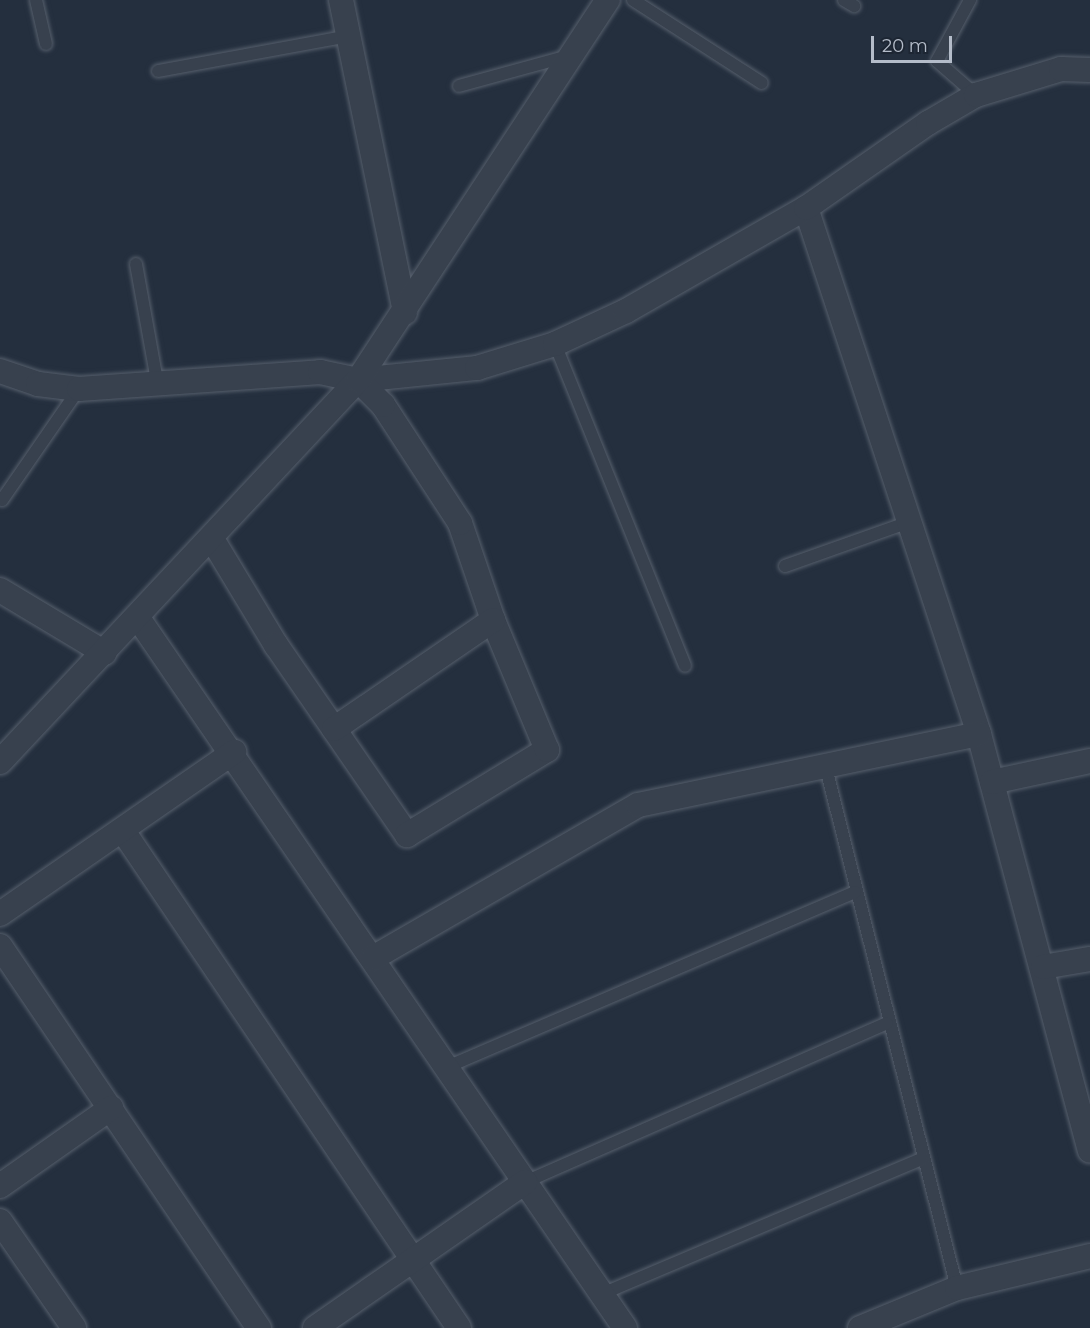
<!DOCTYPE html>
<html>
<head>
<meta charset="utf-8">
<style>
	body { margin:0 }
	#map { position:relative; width:1090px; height:1328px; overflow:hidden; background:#242f3e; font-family:Montserrat,sans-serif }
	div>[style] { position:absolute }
	.roads { filter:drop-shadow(0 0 2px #565f6c) drop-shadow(0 0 2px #565f6c) }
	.lane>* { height:12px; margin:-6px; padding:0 6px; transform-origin:6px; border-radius:6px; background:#38414e }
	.street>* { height:24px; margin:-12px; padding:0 12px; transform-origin:12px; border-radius:12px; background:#38414e }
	span { translate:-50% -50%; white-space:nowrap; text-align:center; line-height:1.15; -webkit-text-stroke:4.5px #1d2633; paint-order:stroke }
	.scale { position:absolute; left:871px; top:36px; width:81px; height:27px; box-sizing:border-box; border:3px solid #b4bcc9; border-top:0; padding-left:8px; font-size:18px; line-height:21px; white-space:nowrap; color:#b4bcc9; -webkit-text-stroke:4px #1d2633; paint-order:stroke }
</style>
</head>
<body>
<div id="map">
	<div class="roads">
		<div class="lane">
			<div style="left:36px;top:0;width:45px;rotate:77.2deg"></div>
			<div style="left:633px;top:0;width:153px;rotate:32.8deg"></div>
			<div style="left:844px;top:0;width:12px;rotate:31deg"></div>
			<div style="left:970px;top:0;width:69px;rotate:118.4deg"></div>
			<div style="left:937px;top:61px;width:52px;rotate:41.1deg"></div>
			<div style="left:158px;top:71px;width:193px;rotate:-10.4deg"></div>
			<div style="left:459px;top:86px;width:114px;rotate:-15.3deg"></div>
			<div style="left:136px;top:264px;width:124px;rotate:79.8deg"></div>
			<div style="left:555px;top:344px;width:347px;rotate:68deg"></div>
			<div style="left:2px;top:500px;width:135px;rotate:-55.3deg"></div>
			<div style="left:785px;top:566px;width:132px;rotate:-19.5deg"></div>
			<div style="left:826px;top:768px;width:536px;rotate:75.86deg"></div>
			<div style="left:447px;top:1067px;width:444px;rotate:-23.2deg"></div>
			<div style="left:525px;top:1182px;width:395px;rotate:-23.7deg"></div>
			<div style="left:602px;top:1294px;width:347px;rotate:-22.9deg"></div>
		</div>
		<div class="street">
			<div style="left:341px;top:0;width:319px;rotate:78.4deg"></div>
			<div style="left:806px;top:208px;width:554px;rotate:71.79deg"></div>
			<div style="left:979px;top:734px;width:431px;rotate:75.1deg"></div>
			<div style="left:0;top:371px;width:40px;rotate:18.9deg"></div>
			<div style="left:38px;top:384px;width:41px;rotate:7deg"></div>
			<div style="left:79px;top:389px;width:242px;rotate:-4deg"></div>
			<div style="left:320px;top:372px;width:39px;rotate:12deg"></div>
			<div style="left:358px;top:380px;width:120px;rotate:-5.8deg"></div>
			<div style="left:477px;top:368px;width:82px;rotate:-17.1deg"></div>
			<div style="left:555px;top:344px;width:78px;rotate:-24.9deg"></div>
			<div style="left:626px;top:311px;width:207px;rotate:-29.8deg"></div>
			<div style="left:806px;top:208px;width:149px;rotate:-34.9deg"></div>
			<div style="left:928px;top:123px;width:56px;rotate:-30.3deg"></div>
			<div style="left:976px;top:95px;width:89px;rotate:-17deg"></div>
			<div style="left:1061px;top:69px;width:29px;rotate:2deg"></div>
			<div style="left:212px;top:539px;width:124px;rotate:58.9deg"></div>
			<div style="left:276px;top:645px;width:231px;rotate:55.4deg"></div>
			<div style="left:407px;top:835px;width:164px;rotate:-31.3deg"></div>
			<div style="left:547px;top:750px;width:141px;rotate:-112.6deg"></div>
			<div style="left:493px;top:620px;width:102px;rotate:-108.8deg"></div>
			<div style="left:460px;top:523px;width:141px;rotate:-123.1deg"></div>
			<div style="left:383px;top:405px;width:35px;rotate:-135deg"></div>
			<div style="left:0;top:590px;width:122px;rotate:31deg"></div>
			<div style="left:138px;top:618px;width:861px;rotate:55.55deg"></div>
			<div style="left:334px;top:729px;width:193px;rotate:-34.4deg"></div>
			<div style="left:0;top:762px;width:524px;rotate:-46.86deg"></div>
			<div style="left:358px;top:380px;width:455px;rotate:-56.7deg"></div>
			<div style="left:992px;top:782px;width:100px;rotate:-12.1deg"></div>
			<div style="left:123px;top:831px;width:600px;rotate:55.94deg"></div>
			<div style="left:0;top:914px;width:285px;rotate:-34.7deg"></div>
			<div style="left:0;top:946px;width:462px;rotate:55.9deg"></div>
			<div style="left:373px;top:958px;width:306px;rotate:-30deg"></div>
			<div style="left:638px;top:805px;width:348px;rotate:-11.8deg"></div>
			<div style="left:1043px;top:967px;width:48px;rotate:-9.7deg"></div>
			<div style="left:0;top:1186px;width:136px;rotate:-35.1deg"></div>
			<div style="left:0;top:1221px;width:130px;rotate:55.3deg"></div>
			<div style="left:315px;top:1328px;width:256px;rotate:-34.8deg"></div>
			<div style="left:860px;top:1328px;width:105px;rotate:-22.4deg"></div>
			<div style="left:957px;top:1288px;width:137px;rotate:-13.5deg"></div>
		</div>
	</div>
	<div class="scale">20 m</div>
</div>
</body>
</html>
